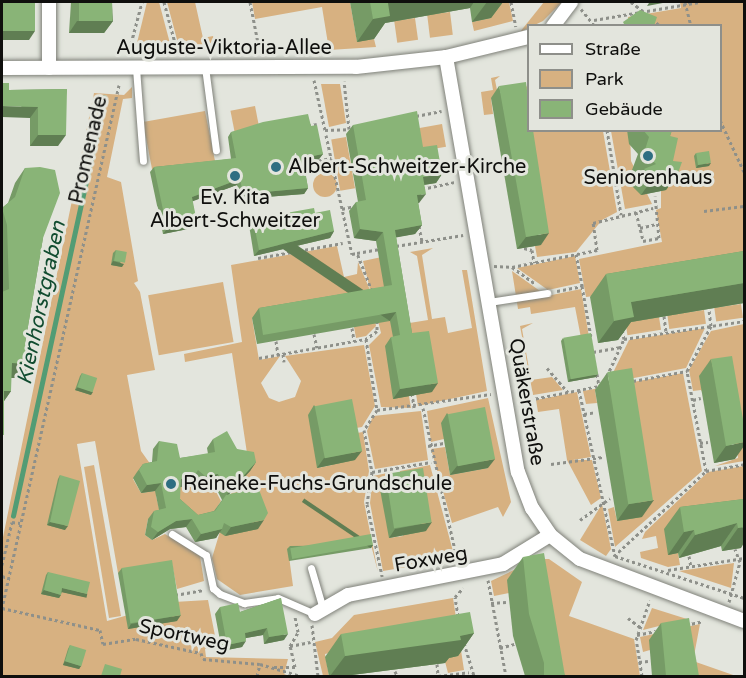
<!DOCTYPE html>
<html>
<head>
<meta charset="utf-8">
<style>
	body { margin:0 }
	#map { position:relative; width:746px; height:678px; overflow:hidden; background:#e3e5dd; font-family:"Varela Round",sans-serif }
	div>[style] { position:absolute }
	.green>* { inset:0; background:#d7b181; transform-origin:0 0 }
	.round { border-radius:50% }
	.stream>* { height:4.5px; margin:-2.25px; padding:0 2.25px; transform-origin:2.25px; border-radius:2.25px; background:#529c74 }
	.path>* { height:3px; margin-top:-1.5px; transform-origin:0; background:repeating-linear-gradient(90deg,#8e908a 0 3px,transparent 0 6px) }
	.roads { filter:drop-shadow(0 0 2px #7f8179) drop-shadow(0 0 2px #7f8179) }
	.service>* { height:7px; margin:-3.5px; padding:0 3.5px; transform-origin:3.5px; border-radius:3.5px; background:#fff }
	.minor>* { height:14px; margin:-7px; padding:0 7px; transform-origin:7px; border-radius:7px; background:#fff }
	.wall>* { inset:0; background:#769b66 }
	.shaded-wall>* { inset:0; background:#607e53; transform-origin:0 0 }
	.building>* { inset:0; background:#89b477; transform-origin:0 0 }
	.dots>* { width:16px; height:16px; translate:-50% -50%; box-sizing:border-box; border:3px solid #e3e5dd; border-radius:50% }
	span { translate:-50% -50%; white-space:nowrap; text-align:center; line-height:1.15; -webkit-text-stroke:6px #e3e5dd; paint-order:stroke }
	.street-label { font-size:20px; color:#0f0f0d }
	.poi-label { font-size:20px; color:#0f0f0d }
	.left { translate:0 -50%; text-align:left }
	.water-label { font-size:21px; color:#114c30; font-style:italic }
	.frame { position:absolute; inset:0; border:3px solid #0f0f0d; pointer-events:none }
	.legend { position:absolute; left:527px; top:24px; width:195px; height:108px; box-sizing:border-box; background:#e3e5dd; border:2px solid #8e8f8a; margin:0; padding:8px 10px; list-style:none; font-size:18px; color:#0f0f0d }
	.legend li { display:flex; align-items:center; gap:12px; height:30px }
	.legend b { width:30px; border:2px solid #8e8f8a }
</style>
</head>
<body>
<div id="map">
	<div class="green">
		<div style="clip-path:polygon(147px 2px,159px 2px,172px 51px,135px 51px)"></div>
		<div style="clip-path:polygon(167px 2px,195px 2px,203px 38px,213px 36px,217px 51px,180px 51px)"></div>
		<div style="clip-path:polygon(252px 2px,350px 2px,357px 41px,374px 39px,376px 47px,329px 50px,322px 7px,255px 19px)"></div>
		<div style="clip-path:polygon(489px 2px,509px 2px,513px 21px,474px 31px,472px 22px,491px 18px)"></div>
		<div style="clip-path:polygon(544px 2px,562px 2px,543px 21px,520px 32px)"></div>
		<div style="clip-path:polygon(680px 2px,744px 2px,744px 277px,586px 297px,579px 259px,662px 242px,656px 210px,661px 208px,661px 131px,720px 130px,720px 26px,629px 25px,628px 17px,681px 8px)"></div>
		<div style="left:450px;top:12px;width:23px;height:23px;rotate:83deg"></div>
		<div style="left:415px;top:18px;width:22px;height:21px;rotate:82deg"></div>
		<div style="clip-path:polygon(500px 76px,495px 80px,498px 95px,528px 86px,528px 130px,603px 131px,617px 212px,602px 220px,576px 252px,537px 257px,535px 246px,542px 244px,542px 237px,491px 98px,493px 114px,484px 115px,481px 92px,493px 90px,491px 78px)"></div>
		<div style="clip-path:polygon(321px 84px,340px 84px,346px 123px,329px 127px)"></div>
		<div style="clip-path:polygon(132px 87px,132px 98px,123px 99px,107px 177px,121px 182px,138px 281px,134px 283px,140px 292px,155px 370px,127px 375px,141px 451px,151px 465px,133px 479px,141px 493px,161px 490px,156px 496px,161px 516px,148px 519px,145px 535px,152px 540px,165px 534px,200px 556px,204px 581px,177px 589px,172px 564px,118px 573px,95px 441px,77px 444px,107px 621px,174px 602px,208px 600px,217px 646px,205px 649px,206px 657px,288px 659px,284px 674px,289px 676px,2px 676px,2px 542px,94px 93px,124px 95px)"></div>
		<div style="left:255px;top:106px;width:25px;height:25px;rotate:79deg"></div>
		<div style="clip-path:polygon(205px 111px,216px 166px,152px 169px,143px 122px)"></div>
		<div style="left:442px;top:124px;width:23px;height:27px;rotate:80deg"></div>
		<div style="clip-path:polygon(611px 131px,630px 131px,631px 161px,652px 204px,625px 209px)"></div>
		<div style="left:346px;top:137px;width:52px;height:15px;rotate:80deg"></div>
		<div class="round" style="left:313px;top:173px;width:24px;height:24px"></div>
		<div style="clip-path:polygon(337px 246px,344px 277px,357px 274px,358px 262px,370px 290px,376px 326px,366px 336px,356px 338px,354px 327px,252px 318px,259px 360px,280px 356px,261px 383px,269px 398px,279px 402px,295px 397px,301px 381px,285px 356px,364px 345px,375px 406px,362px 427px,350px 429px,318px 468px,332px 465px,350px 434px,363px 432px,369px 471px,364px 502px,378px 572px,369px 537px,288px 549px,293px 586px,240px 595px,217px 579px,212px 558px,234px 485px,248px 460px,232px 353px,185px 362px,184px 354px,242px 342px,231px 265px)"></div>
		<div style="clip-path:polygon(433px 248px,422px 255px,432px 319px,445px 317px,448px 333px,472px 328px,462px 270px,467px 270px,487px 391px,418px 406px,416px 394px,409px 396px,411px 408px,381px 407px,369px 345px,381px 333px,363px 261px,391px 255px,391px 326px,428px 320px,417px 256px,410px 252px)"></div>
		<div style="clip-path:polygon(575px 256px,580px 283px,548px 290px,517px 268px)"></div>
		<div style="clip-path:polygon(512px 271px,547px 296px,581px 289px,589px 337px,581px 338px,575px 307px,531px 314px,530px 307px,518px 309px)"></div>
		<div style="left:223px;top:282px;width:61px;height:76px;rotate:80deg"></div>
		<div style="left:741px;top:304px;width:14px;height:27px;rotate:82deg"></div>
		<div style="left:704px;top:310px;width:14px;height:37px;rotate:82deg"></div>
		<div style="left:659px;top:317px;width:13px;height:34px;rotate:81deg"></div>
		<div style="clip-path:polygon(533px 323px,522px 329px,531px 380px,552px 377px,563px 390px,533px 395px,520px 326px)"></div>
		<div style="clip-path:polygon(744px 324px,744px 461px,715px 466px,738px 458px,737px 449px,701px 390px,693px 391px,689px 370px,711px 331px)"></div>
		<div style="clip-path:polygon(705px 328px,686px 368px,608px 383px,629px 340px)"></div>
		<div style="clip-path:polygon(683px 373px,702px 471px,615px 547px,608px 509px,614px 507px,617px 521px,642px 516px,595px 390px,597px 403px,586px 404px,583px 391px)"></div>
		<div style="clip-path:polygon(577px 392px,591px 457px,573px 460px,592px 460px,601px 498px,591px 505px,567px 460px,559px 409px,538px 412px,536px 400px)"></div>
		<div style="clip-path:polygon(488px 398px,511px 502px,503px 517px,498px 507px,452px 523px,431px 449px,445px 447px,450px 475px,488px 468px,444px 439px,431px 442px,427px 411px)"></div>
		<div style="clip-path:polygon(421px 411px,428px 460px,375px 469px,367px 431px,373px 416px)"></div>
		<div style="clip-path:polygon(94px 465px,121px 616px,109px 618px,84px 467px)"></div>
		<div style="clip-path:polygon(430px 465px,455px 559px,383px 571px,370px 503px,373px 476px,392px 472px,389px 538px,403px 536px,400px 471px)"></div>
		<div style="clip-path:polygon(744px 466px,744px 516px,668px 554px,678px 553px,680px 565px,668px 567px,641px 558px,640px 552px,658px 548px,656px 536px,642px 539px,645px 532px,708px 472px)"></div>
		<div style="clip-path:polygon(192px 479px,218px 481px,214px 488px,221px 501px,209px 520px,174px 507px,179px 487px)"></div>
		<div style="clip-path:polygon(602px 504px,611px 549px,606px 556px,580px 540px)"></div>
		<div style="clip-path:polygon(537px 559px,549px 559px,582px 582px,569px 616px,634px 639px,640px 676px,545px 676px,509px 593px,494px 596px,491px 581px)"></div>
		<div style="clip-path:polygon(734px 563px,731px 588px,679px 571px)"></div>
		<div style="clip-path:polygon(453px 598px,464px 670px,448px 673px,444px 658px,458px 656px,334px 652px,325px 654px,329px 676px,323px 676px,315px 642px,332px 638px,354px 615px)"></div>
		<div style="clip-path:polygon(652px 608px,687px 619px,643px 630px)"></div>
		<div style="clip-path:polygon(700px 624px,693px 661px,736px 676px,685px 676px,650px 650px,643px 652px,640px 637px)"></div>
	</div>
	<div class="stream">
		<div style="left:13px;top:516px;width:428px;rotate:-77.7deg"></div>
	</div>
	<div class="path">
		<div style="left:164px;top:2px;width:54px;rotate:74.9deg"></div>
		<div style="left:250px;top:2px;width:52px;rotate:78.9deg"></div>
		<div style="left:511px;top:2px;width:25px;rotate:79deg"></div>
		<div style="left:631px;top:2px;width:15px;rotate:37deg"></div>
		<div style="left:685px;top:2px;width:25px;rotate:76deg"></div>
		<div style="left:581px;top:9px;width:22px;rotate:51deg"></div>
		<div style="left:652px;top:19px;width:11px;rotate:41deg"></div>
		<div style="left:594px;top:20px;width:107px;rotate:-9.7deg"></div>
		<div style="left:128px;top:55px;width:55px;rotate:-75.2deg"></div>
		<div style="left:314px;top:80px;width:51px;rotate:77.6deg"></div>
		<div style="left:325px;top:130px;width:24px;rotate:-2deg"></div>
		<div style="left:349px;top:129px;width:48px;rotate:-95.9deg"></div>
		<div style="left:119px;top:85px;width:536px;rotate:102.61deg"></div>
		<div style="left:2px;top:608px;width:100px;rotate:12.7deg"></div>
		<div style="left:100px;top:630px;width:14px;rotate:78deg"></div>
		<div style="left:103px;top:644px;width:33px;rotate:-9deg"></div>
		<div style="left:136px;top:639px;width:66px;rotate:12.2deg"></div>
		<div style="left:201px;top:653px;width:6px;rotate:72deg"></div>
		<div style="left:203px;top:659px;width:57px;rotate:5deg"></div>
		<div style="left:260px;top:664px;width:43px;rotate:16.3deg"></div>
		<div style="left:416px;top:116px;width:26px;rotate:-11deg"></div>
		<div style="left:720px;top:120px;width:57px;rotate:65.2deg"></div>
		<div style="left:308px;top:126px;width:9px;rotate:-13deg"></div>
		<div style="left:607px;top:130px;width:86px;rotate:80.6deg"></div>
		<div style="left:326px;top:135px;width:122px;rotate:77.7deg"></div>
		<div style="left:352px;top:254px;width:5px;rotate:-11deg"></div>
		<div style="left:301px;top:164px;width:31px;rotate:-11deg"></div>
		<div style="left:422px;top:189px;width:33px;rotate:-12deg"></div>
		<div style="left:342px;top:209px;width:12px;rotate:-14deg"></div>
		<div style="left:704px;top:211px;width:40px;rotate:-7.1deg"></div>
		<div style="left:636px;top:212px;width:30px;rotate:76deg"></div>
		<div style="left:643px;top:241px;width:16px;rotate:-11deg"></div>
		<div style="left:659px;top:238px;width:42px;rotate:-95.4deg"></div>
		<div style="left:419px;top:226px;width:16px;rotate:79deg"></div>
		<div style="left:640px;top:228px;width:16px;rotate:-14deg"></div>
		<div style="left:396px;top:246px;width:68px;rotate:-9.3deg"></div>
		<div style="left:524px;top:248px;width:8px;rotate:14deg"></div>
		<div style="left:532px;top:250px;width:13px;rotate:81deg"></div>
		<div style="left:576px;top:254px;width:33px;rotate:79deg"></div>
		<div style="left:258px;top:258px;width:86px;rotate:-10deg"></div>
		<div style="left:494px;top:266px;width:18px;rotate:3deg"></div>
		<div style="left:512px;top:267px;width:29px;rotate:36deg"></div>
		<div style="left:512px;top:267px;width:87px;rotate:-11.3deg"></div>
		<div style="left:597px;top:250px;width:27px;rotate:-98deg"></div>
		<div style="left:593px;top:223px;width:62px;rotate:-14deg"></div>
		<div style="left:372px;top:291px;width:41px;rotate:-111.5deg"></div>
		<div style="left:357px;top:253px;width:23px;rotate:-10deg"></div>
		<div style="left:557px;top:291px;width:25px;rotate:-11deg"></div>
		<div style="left:582px;top:286px;width:52px;rotate:80deg"></div>
		<div style="left:664px;top:316px;width:17px;rotate:83deg"></div>
		<div style="left:377px;top:321px;width:10px;rotate:90deg"></div>
		<div style="left:377px;top:331px;width:14px;rotate:144deg"></div>
		<div style="left:366px;top:339px;width:72px;rotate:81.2deg"></div>
		<div style="left:377px;top:410px;width:115px;rotate:-8deg"></div>
		<div style="left:352px;top:328px;width:13px;rotate:81deg"></div>
		<div style="left:314px;top:334px;width:14px;rotate:78deg"></div>
		<div style="left:624px;top:339px;width:121px;rotate:-8.5deg"></div>
		<div style="left:276px;top:341px;width:14px;rotate:82deg"></div>
		<div style="left:593px;top:352px;width:27px;rotate:-10deg"></div>
		<div style="left:283px;top:354px;width:8px;rotate:83deg"></div>
		<div style="left:259px;top:358px;width:109px;rotate:-10.1deg"></div>
		<div style="left:547px;top:368px;width:32px;rotate:49deg"></div>
		<div style="left:597px;top:374px;width:12px;rotate:81deg"></div>
		<div style="left:607px;top:376px;width:41px;rotate:-65.3deg"></div>
		<div style="left:624px;top:339px;width:10px;rotate:-101deg"></div>
		<div style="left:633px;top:381px;width:55px;rotate:-10.5deg"></div>
		<div style="left:579px;top:390px;width:170px;rotate:77.8deg"></div>
		<div style="left:615px;top:556px;width:136px;rotate:18deg"></div>
		<div style="left:412px;top:393px;width:15px;rotate:82deg"></div>
		<div style="left:693px;top:400px;width:8px;rotate:-14deg"></div>
		<div style="left:518px;top:402px;width:83px;rotate:-11.2deg"></div>
		<div style="left:423px;top:408px;width:155px;rotate:77.3deg"></div>
		<div style="left:377px;top:410px;width:24px;rotate:123deg"></div>
		<div style="left:364px;top:430px;width:43px;rotate:79.2deg"></div>
		<div style="left:372px;top:472px;width:32px;rotate:99deg"></div>
		<div style="left:367px;top:504px;width:74px;rotate:78.2deg"></div>
		<div style="left:584px;top:414px;width:12px;rotate:-9deg"></div>
		<div style="left:700px;top:443px;width:8px;rotate:-7deg"></div>
		<div style="left:428px;top:446px;width:16px;rotate:-11deg"></div>
		<div style="left:551px;top:464px;width:52px;rotate:-7.7deg"></div>
		<div style="left:706px;top:471px;width:39px;rotate:-10deg"></div>
		<div style="left:372px;top:472px;width:60px;rotate:-9.6deg"></div>
		<div style="left:580px;top:520px;width:37px;rotate:-36deg"></div>
		<div style="left:614px;top:556px;width:125px;rotate:-42.7deg"></div>
		<div style="left:706px;top:471px;width:102px;rotate:-100.8deg"></div>
		<div style="left:687px;top:371px;width:51px;rotate:-61.9deg"></div>
		<div style="left:711px;top:326px;width:17px;rotate:-97deg"></div>
		<div style="left:689px;top:556px;width:11px;rotate:80deg"></div>
		<div style="left:2px;top:565px;width:44px;rotate:-76.9deg"></div>
		<div style="left:12px;top:522px;width:8px;rotate:7deg"></div>
		<div style="left:668px;top:570px;width:77px;rotate:-9deg"></div>
		<div style="left:2px;top:576px;width:6px;rotate:18deg"></div>
		<div style="left:488px;top:580px;width:98px;rotate:79.4deg"></div>
		<div style="left:175px;top:595px;width:29px;rotate:-10deg"></div>
		<div style="left:729px;top:602px;width:41px;rotate:-74.6deg"></div>
		<div style="left:740px;top:562px;width:14px;rotate:-111deg"></div>
		<div style="left:491px;top:603px;width:15px;rotate:-4deg"></div>
		<div style="left:458px;top:616px;width:19px;rotate:-99deg"></div>
		<div style="left:455px;top:597px;width:12px;rotate:-48deg"></div>
		<div style="left:628px;top:618px;width:15px;rotate:37deg"></div>
		<div style="left:312px;top:625px;width:51px;rotate:83.3deg"></div>
		<div style="left:686px;top:625px;width:17px;rotate:-13deg"></div>
		<div style="left:637px;top:635px;width:19px;rotate:-12deg"></div>
		<div style="left:464px;top:643px;width:34px;rotate:73deg"></div>
		<div style="left:290px;top:646px;width:21px;rotate:-11deg"></div>
		<div style="left:500px;top:648px;width:15px;rotate:-16deg"></div>
		<div style="left:639px;top:662px;width:9px;rotate:-6deg"></div>
		<div style="left:437px;top:664px;width:12px;rotate:85deg"></div>
		<div style="left:438px;top:676px;width:31px;rotate:-7deg"></div>
		<div style="left:274px;top:667px;width:21px"></div>
		<div style="left:295px;top:667px;width:22px;rotate:-103deg"></div>
		<div style="left:290px;top:646px;width:16px;rotate:-60deg"></div>
		<div style="left:298px;top:632px;width:15px;rotate:-101deg"></div>
		<div style="left:395px;top:671px;width:5px;rotate:68deg"></div>
		<div style="left:257px;top:676px;width:12px;rotate:-76deg"></div>
		<div style="left:642px;top:676px;width:36px;rotate:-99deg"></div>
		<div style="left:636px;top:640px;width:42px;rotate:-70.7deg"></div>
	</div>
	<div class="roads">
		<div class="service">
			<div style="left:205px;top:67px;width:84px;rotate:82.5deg"></div>
			<div style="left:136px;top:68px;width:93px;rotate:85.7deg"></div>
			<div style="left:489px;top:302px;width:59px;rotate:-8.8deg"></div>
			<div style="left:172px;top:534px;width:40px;rotate:32deg"></div>
			<div style="left:206px;top:555px;width:34px;rotate:78deg"></div>
			<div style="left:213px;top:588px;width:9px;rotate:41deg"></div>
			<div style="left:220px;top:594px;width:26px;rotate:21deg"></div>
			<div style="left:244px;top:603px;width:34px;rotate:-8deg"></div>
			<div style="left:278px;top:598px;width:40px;rotate:23.4deg"></div>
			<div style="left:311px;top:568px;width:43px;rotate:73.7deg"></div>
		</div>
		<div class="minor">
			<div style="left:553px;top:26px;width:30px;rotate:-53deg"></div>
			<div style="left:446px;top:57px;width:421px;rotate:80.2deg"></div>
			<div style="left:518px;top:472px;width:39px;rotate:69deg"></div>
			<div style="left:532px;top:508px;width:32px;rotate:56deg"></div>
			<div style="left:550px;top:535px;width:38px;rotate:39deg"></div>
			<div style="left:580px;top:559px;width:175px;rotate:20.7deg"></div>
			<div style="left:2px;top:68px;width:354px;rotate:-0.2deg"></div>
			<div style="left:356px;top:67px;width:91px;rotate:-6.3deg"></div>
			<div style="left:446px;top:57px;width:84px;rotate:-13.7deg"></div>
			<div style="left:49px;top:68px;width:66px;rotate:-90deg"></div>
			<div style="left:315px;top:614px;width:38px;rotate:-30deg"></div>
			<div style="left:348px;top:595px;width:158px;rotate:-11.3deg"></div>
			<div style="left:503px;top:564px;width:55px;rotate:-31.7deg"></div>
		</div>
	</div>
	<div class="wall">
		<div style="clip-path:polygon(71px 2px,112px 2px,113px 21px,104px 33px,69px 33px)"></div>
		<div style="clip-path:polygon(350px 2px,503px 2px,491px 18px,472px 22px,470px 8px,385px 23px,374px 39px,357px 42px)"></div>
		<div style="clip-path:polygon(499px 86px,541px 245px,517px 249px,491px 98px)"></div>
		<div style="clip-path:polygon(67px 89px,58px 146px,30px 146px,30px 118px,9px 90px)"></div>
		<div style="clip-path:polygon(353px 125px,423px 147px,442px 174px,436px 183px,424px 185px,419px 203px,418px 203px,422px 225px,415px 234px,396px 237px,412px 333px,432px 392px,393px 399px,385px 346px,391px 337px,393px 337px,390px 321px,257px 344px,252px 318px,259px 308px,384px 287px,376px 241px,354px 238px,349px 211px,356px 202px,358px 202px,346px 134px)"></div>
		<div style="clip-path:polygon(311px 126px,323px 154px,319px 159px,303px 162px,308px 188px,304px 194px,240px 199px,237px 185px,192px 201px,197px 223px,193px 228px,163px 234px,150px 172px,154px 167px,231px 159px,228px 137px,231px 132px)"></div>
		<div style="clip-path:polygon(627px 130px,672px 130px,670px 136px,673px 161px,678px 173px,666px 190px,641px 195px,632px 186px,639px 176px,632px 170px,638px 154px,629px 144px)"></div>
		<div style="clip-path:polygon(696px 153px,709px 166px,696px 168px,694px 156px)"></div>
		<div style="clip-path:polygon(25px 168px,43px 238px,25px 344px,31px 364px,21px 378px,11px 378px,11px 391px,4px 401px,2px 439px,2px 208px,8px 203px,15px 183px)"></div>
		<div style="clip-path:polygon(315px 213px,334px 231px,330px 238px,254px 256px,249px 225px,253px 219px)"></div>
		<div style="clip-path:polygon(116px 250px,122px 267px,111px 265px,113px 253px)"></div>
		<div style="clip-path:polygon(744px 251px,744px 303px,631px 322px,618px 340px,598px 343px,590px 297px,606px 274px)"></div>
		<div style="clip-path:polygon(563px 338px,596px 377px,568px 382px,561px 341px)"></div>
		<div style="clip-path:polygon(711px 359px,735px 459px,714px 463px,699px 376px)"></div>
		<div style="clip-path:polygon(82px 373px,91px 395px,75px 390px,80px 376px)"></div>
		<div style="clip-path:polygon(607px 373px,642px 517px,617px 521px,595px 390px)"></div>
		<div style="clip-path:polygon(314px 405px,355px 460px,317px 468px,308px 415px)"></div>
		<div style="clip-path:polygon(447px 413px,488px 468px,450px 475px,441px 423px)"></div>
		<div style="clip-path:polygon(evenodd,213px 439px,237px 449px,256px 462px,250px 471px,229px 494px,258px 529px,225px 536px,219px 532px,216px 538px,195px 542px,186px 527px,170px 529px,152px 540px,145px 535px,148px 519px,154px 511px,159px 510px,155px 491px,141px 493px,133px 478px,137px 472px,143px 464px,152px 462px,153px 449px,159px 441px,180px 458px,208px 454px,207px 448px,213px 439px,192px 479px,199px 484px,213px 482px,222px 500px,214px 511px,198px 515px,180px 499px,180px 487px,187px 486px,192px 479px)"></div>
		<div style="clip-path:polygon(60px 475px,65px 530px,47px 525px,58px 479px)"></div>
		<div style="clip-path:polygon(386px 475px,426px 531px,389px 538px,379px 484px)"></div>
		<div style="clip-path:polygon(744px 499px,741px 548px,722px 551px,721px 546px,679px 558px,678px 553px,668px 555px,664px 529px,680px 507px)"></div>
		<div style="clip-path:polygon(373px 545px,371px 548px,289px 561px,287px 549px,290px 546px)"></div>
		<div style="clip-path:polygon(523px 557px,565px 676px,525px 676px,513px 636px,507px 580px)"></div>
		<div style="clip-path:polygon(122px 568px,177px 621px,128px 629px,118px 573px)"></div>
		<div style="clip-path:polygon(48px 572px,85px 597px,62px 592px,59px 598px,41px 594px,46px 575px)"></div>
		<div style="clip-path:polygon(281px 598px,284px 640px,264px 644px,263px 635px,246px 638px,242px 647px,222px 651px,215px 614px,220px 607px,240px 612px)"></div>
		<div style="clip-path:polygon(661px 623px,699px 676px,652px 676px,649px 640px)"></div>
		<div style="clip-path:polygon(474px 633px,458px 656px,449px 658px,445px 663px,344px 676px,329px 676px,325px 657px,341px 634px)"></div>
		<div style="clip-path:polygon(70px 645px,81px 666px,79px 669px,63px 665px,68px 649px)"></div>
	</div>
	<div class="shaded-wall">
		<div style="clip-path:polygon(397px 2px,474px 2px,470px 8px,385px 23px,374px 39px,357px 42px,373px 19px,388px 3px)"></div>
		<div style="clip-path:polygon(487px 2px,503px 2px,491px 18px,472px 22px)"></div>
		<div style="clip-path:polygon(656px 2px,668px 2px,647px 6px,649px 3px)"></div>
		<div style="clip-path:polygon(77px 21px,113px 21px,104px 33px,69px 33px)"></div>
		<div style="clip-path:polygon(2px 31px,35px 31px,29px 40px,2px 40px)"></div>
		<div style="clip-path:polygon(2px 106px,38px 107px,30px 118px,2px 117px)"></div>
		<div style="clip-path:polygon(38px 135px,66px 135px,58px 146px,30px 146px)"></div>
		<div style="clip-path:polygon(323px 154px,319px 159px,299px 163px,303px 158px)"></div>
		<div style="clip-path:polygon(711px 163px,709px 166px,696px 168px,698px 165px)"></div>
		<div style="clip-path:polygon(678px 173px,666px 190px,641px 195px,653px 178px)"></div>
		<div style="clip-path:polygon(442px 174px,436px 183px,416px 186px,423px 177px)"></div>
		<div style="clip-path:polygon(240px 179px,237px 185px,188px 203px,192px 197px)"></div>
		<div style="clip-path:polygon(308px 188px,304px 194px,240px 199px,243px 194px)"></div>
		<div style="clip-path:polygon(426px 194px,419px 203px,410px 205px,417px 195px)"></div>
		<div style="clip-path:polygon(197px 223px,193px 228px,163px 234px,167px 229px)"></div>
		<div style="clip-path:polygon(422px 225px,415px 234px,388px 239px,395px 230px)"></div>
		<div style="clip-path:polygon(360px 229px,383px 232px,376px 241px,354px 238px)"></div>
		<div style="clip-path:polygon(334px 231px,330px 238px,254px 256px,259px 250px)"></div>
		<div style="clip-path:polygon(549px 233px,541px 245px,517px 249px,526px 237px)"></div>
		<div style="clip-path:polygon(113px 261px,124px 264px,122px 267px,111px 265px)"></div>
		<div style="clip-path:polygon(744px 283px,744px 303px,631px 322px,618px 340px,598px 343px,614px 321px,631px 302px)"></div>
		<div style="left:396px;top:312px;width:11px;height:135px;rotate:124deg"></div>
		<div style="clip-path:polygon(12px 363px,31px 364px,21px 378px,2px 378px)"></div>
		<div style="clip-path:polygon(598px 374px,596px 377px,568px 382px,570px 379px)"></div>
		<div style="clip-path:polygon(438px 383px,432px 392px,393px 399px,400px 389px)"></div>
		<div style="clip-path:polygon(78px 387px,93px 392px,91px 395px,75px 390px)"></div>
		<div style="clip-path:polygon(4px 391px,11px 391px,2px 404px)"></div>
		<div style="clip-path:polygon(744px 442px,744px 446px,735px 459px,714px 463px,726px 446px)"></div>
		<div style="clip-path:polygon(362px 451px,355px 460px,317px 468px,324px 458px)"></div>
		<div style="clip-path:polygon(495px 459px,488px 468px,450px 475px,457px 466px)"></div>
		<div style="clip-path:polygon(256px 462px,250px 471px,222px 502px,228px 493px)"></div>
		<div style="clip-path:polygon(218px 474px,213px 482px,199px 484px,205px 476px)"></div>
		<div style="clip-path:polygon(193px 478px,187px 486px,175px 488px,181px 479px)"></div>
		<div style="clip-path:polygon(161px 483px,155px 491px,141px 493px,147px 485px)"></div>
		<div style="clip-path:polygon(654px 500px,642px 517px,617px 521px,629px 504px)"></div>
		<div style="clip-path:polygon(192px 519px,186px 527px,170px 529px,152px 540px,158px 532px,176px 521px)"></div>
		<div style="clip-path:polygon(264px 520px,258px 529px,225px 536px,231px 527px)"></div>
		<div style="clip-path:polygon(50px 522px,68px 526px,65px 530px,47px 525px)"></div>
		<div style="clip-path:polygon(432px 522px,426px 531px,389px 538px,395px 529px)"></div>
		<div style="clip-path:polygon(737px 523px,721px 546px,679px 558px,695px 535px)"></div>
		<div style="clip-path:polygon(744px 527px,744px 543px,741px 548px,722px 551px,738px 528px)"></div>
		<div style="clip-path:polygon(222px 529px,216px 538px,195px 542px,201px 534px)"></div>
		<div style="clip-path:polygon(694px 530px,678px 553px,668px 555px,684px 532px)"></div>
		<div style="left:373px;top:545px;width:4px;height:83px;rotate:124deg"></div>
		<div style="left:62px;top:588px;width:26px;height:4px;rotate:13deg"></div>
		<div style="clip-path:polygon(44px 590px,61px 595px,59px 598px,41px 594px)"></div>
		<div style="clip-path:polygon(181px 615px,177px 621px,128px 629px,131px 624px)"></div>
		<div style="clip-path:polygon(267px 628px,263px 635px,240px 639px,245px 633px)"></div>
		<div style="clip-path:polygon(474px 633px,458px 656px,449px 658px,445px 663px,344px 676px,330px 676px,345px 656px)"></div>
		<div style="clip-path:polygon(288px 634px,284px 640px,264px 644px,269px 637px)"></div>
		<div style="clip-path:polygon(246px 641px,242px 647px,222px 651px,227px 645px)"></div>
		<div style="clip-path:polygon(65px 661px,81px 666px,79px 669px,63px 665px)"></div>
	</div>
	<div class="building">
		<div style="left:2px;top:2px;width:33px;height:29px"></div>
		<div style="left:79px;top:2px;width:33px;height:19px"></div>
		<div style="clip-path:polygon(370px 2px,397px 2px,388px 3px,390px 16px,373px 19px)"></div>
		<div style="clip-path:polygon(640px 10px,657px 17px,654px 26px,625px 26px,623px 22px)"></div>
		<div style="clip-path:polygon(526px 82px,528px 99px,528px 130px,533px 130px,549px 233px,526px 237px,499px 86px)"></div>
		<div style="clip-path:polygon(2px 83px,9px 83px,9px 90px,67px 89px,66px 135px,38px 135px,38px 107px,2px 106px)"></div>
		<div style="clip-path:polygon(417px 111px,423px 147px,437px 145px,442px 174px,423px 177px,426px 194px,417px 195px,422px 225px,395px 230px,412px 333px,429px 331px,438px 383px,400px 389px,391px 337px,400px 335px,396px 312px,263px 335px,259px 308px,392px 285px,383px 232px,360px 229px,356px 202px,366px 200px,353px 125px)"></div>
		<div style="clip-path:polygon(308px 114px,311px 126px,317px 125px,323px 154px,303px 158px,308px 188px,243px 194px,240px 179px,192px 197px,197px 223px,167px 229px,154px 167px,236px 158px,231px 132px,263px 122px)"></div>
		<div style="clip-path:polygon(643px 130px,672px 130px,670px 136px,678px 138px,673px 161px,682px 162px,678px 173px,653px 178px,644px 169px,656px 164px,644px 153px,649px 137px)"></div>
		<div style="left:709px;top:151px;width:12px;height:13px;rotate:81deg"></div>
		<div style="clip-path:polygon(40px 167px,55px 170px,60px 193px,43px 238px,25px 344px,31px 364px,12px 363px,11px 391px,4px 391px,4px 435px,2px 435px,2px 292px,9px 289px,7px 225px,2px 208px,15px 197px,25px 168px)"></div>
		<div style="clip-path:polygon(314px 208px,315px 213px,330px 210px,334px 231px,259px 250px,253px 219px)"></div>
		<div style="left:116px;top:250px;width:11px;height:11px;rotate:10deg"></div>
		<div style="clip-path:polygon(744px 251px,744px 283px,631px 302px,634px 317px,614px 321px,606px 274px)"></div>
		<div style="left:591px;top:333px;width:42px;height:28px;rotate:80deg"></div>
		<div style="clip-path:polygon(732px 356px,744px 425px,744px 442px,726px 446px,711px 359px)"></div>
		<div style="left:632px;top:368px;width:134px;height:25px;rotate:81deg"></div>
		<div style="left:82px;top:373px;width:16px;height:15px;rotate:18deg"></div>
		<div style="left:352px;top:399px;width:53px;height:38px;rotate:79deg"></div>
		<div style="left:485px;top:407px;width:53px;height:38px;rotate:79deg"></div>
		<div style="clip-path:polygon(227px 431px,237px 449px,254px 452px,256px 462px,228px 493px,218px 474px,205px 476px,198px 470px,193px 478px,181px 479px,180px 499px,198px 515px,215px 511px,226px 495px,258px 487px,268px 513px,264px 520px,231px 527px,224px 523px,222px 529px,201px 534px,192px 519px,176px 521px,158px 532px,151px 527px,154px 511px,166px 508px,161px 483px,147px 485px,139px 470px,143px 464px,157px 461px,159px 441px,177px 444px,180px 458px,215px 452px,213px 439px)"></div>
		<div style="left:423px;top:468px;width:55px;height:38px;rotate:81deg"></div>
		<div style="clip-path:polygon(60px 475px,80px 481px,68px 526px,50px 522px)"></div>
		<div style="clip-path:polygon(744px 499px,744px 527px,738px 528px,737px 523px,695px 535px,694px 530px,684px 532px,680px 507px)"></div>
		<div style="left:371px;top:534px;width:11px;height:82px;rotate:80deg"></div>
		<div style="clip-path:polygon(544px 553px,565px 676px,544px 676px,544px 663px,529px 614px,523px 557px)"></div>
		<div style="left:172px;top:560px;width:56px;height:51px;rotate:81deg"></div>
		<div style="clip-path:polygon(48px 572px,90px 582px,87px 594px,62px 588px,61px 595px,44px 590px)"></div>
		<div style="clip-path:polygon(281px 598px,288px 634px,269px 637px,267px 628px,245px 633px,246px 641px,227px 645px,220px 607px,238px 603px,240px 612px)"></div>
		<div style="clip-path:polygon(470px 612px,474px 633px,460px 636px,461px 640px,345px 656px,341px 634px)"></div>
		<div style="clip-path:polygon(689px 618px,699px 676px,666px 676px,661px 623px)"></div>
		<div style="left:70px;top:645px;width:17px;height:17px;rotate:17deg"></div>
		<div style="clip-path:polygon(105px 664px,122px 669px,120px 676px,101px 676px)"></div>
	</div>
	<div class="dots">
		<div style="left:648px;top:156px;background:#2e6e82"></div>
		<div style="left:276px;top:167px;background:#2e6e82"></div>
		<div style="left:235px;top:176px;background:#2e6e82"></div>
		<div style="left:171px;top:484px;background:#2e6e82"></div>
	</div>
	<div class="street-label">
		<span style="left:224px;top:48px">Auguste-Viktoria-Allee</span>
		<span style="left:89px;top:150px;rotate:-77deg">Promenade</span>
		<span style="left:526px;top:402px;rotate:80deg">Quäkerstraße</span>
		<span style="left:431px;top:560px;rotate:-10deg">Foxweg</span>
		<span style="left:184px;top:636px;rotate:12deg">Sportweg</span>
	</div>
	<div class="poi-label">
		<span class="left" style="left:288px;top:167px">Albert-Schweitzer-Kirche</span>
		<span style="left:648px;top:178px">Seniorenhaus</span>
		<span style="left:235px;top:210px">Ev. Kita<br>Albert-Schweitzer</span>
		<span class="left" style="left:183px;top:484px">Reineke-Fuchs-Grundschule</span>
	</div>
	<div class="water-label">
		<span style="left:42px;top:303px;rotate:-78deg">Kienhorstgraben</span>
	</div>
	<div class="frame"></div>
	<ul class="legend">
	<li><b style="height:8px;background:#fff"></b>Straße</li>
	<li><b style="height:16px;background:#d7b181"></b>Park</li>
	<li><b style="height:16px;background:#89b477"></b>Gebäude</li>
	</ul>
</div>
</body>
</html>
